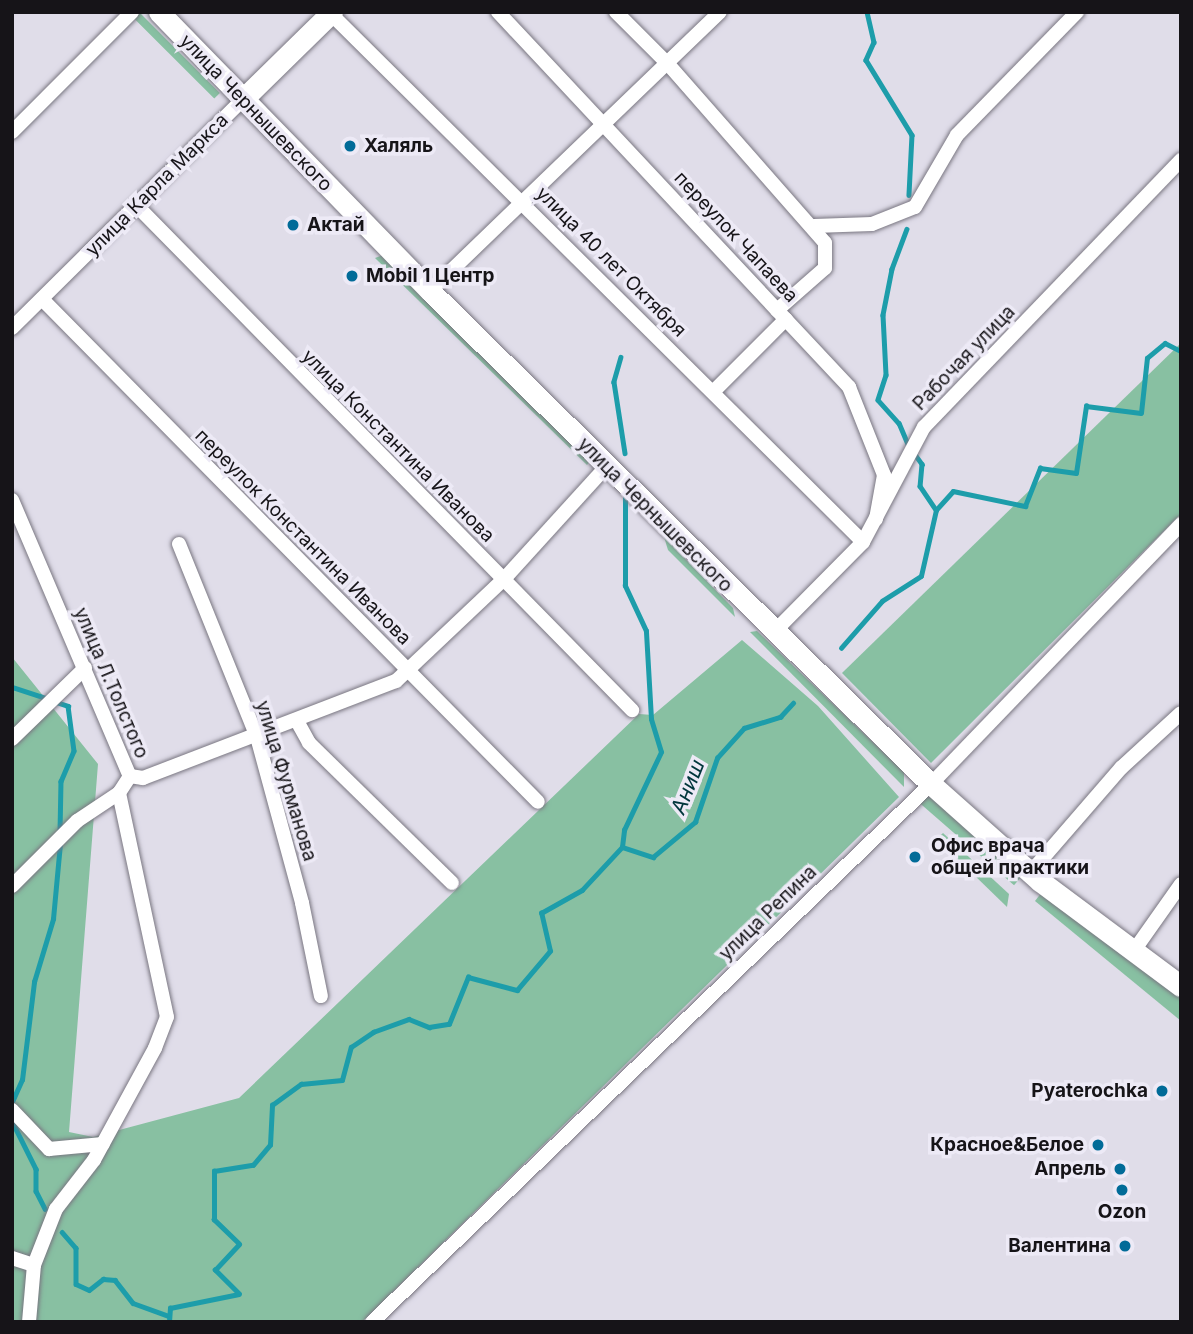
<!DOCTYPE html>
<html>
<head>
<meta charset="utf-8">
<style>
	body { margin:0 }
	#map { position:relative; width:1193px; height:1334px; overflow:hidden; background:#e0dde9; font-family:Inter,sans-serif }
	div>[style] { position:absolute }
	.green>* { inset:0; background:#88c0a2; transform-origin:0 0 }
	.stream>* { height:4.5px; margin:-2.25px; padding:0 2.25px; transform-origin:2.25px; border-radius:2.25px; background:#1d9daa }
	.roads { filter:drop-shadow(0 0 2px #797681) drop-shadow(0 0 2px #797681) }
	.street>* { height:14px; margin:-7px; padding:0 7px; transform-origin:7px; border-radius:7px; background:#fff }
	.secondary>* { height:21px; margin:-10.5px; padding:0 10.5px; transform-origin:10.5px; border-radius:10.5px; background:#fff }
	.dots>* { width:19px; height:19px; translate:-50% -50%; box-sizing:border-box; border:4px solid #edeaf6; border-radius:50% }
	span { translate:-50% -50%; white-space:nowrap; text-align:center; line-height:1.15; -webkit-text-stroke:7px #edeaf6; paint-order:stroke }
	.street-label { font-size:19px; color:#161418 }
	.poi-label { font-size:19px; color:#161418; font-weight:700 }
	.left { translate:0 -50%; text-align:left }
	.right { translate:-100% -50%; text-align:right }
	.water-label { font-size:21px; color:#00363c; font-style:italic }
	.frame { position:absolute; inset:0; border:14px solid #161418; pointer-events:none }
</style>
</head>
<body>
<div id="map">
	<div class="green">
		<div style="left:140px;top:13px;width:113px;height:8px;rotate:45deg"></div>
		<div style="clip-path:polygon(383px 255px,590px 461px,587px 465px,375px 258px)"></div>
		<div style="clip-path:polygon(1181px 343px,1181px 514px,931px 763px,842px 673px)"></div>
		<div style="clip-path:polygon(664px 537px,733px 608px,735px 617px,668px 550px)"></div>
		<div style="clip-path:polygon(757px 631px,904px 772px,904px 787px,750px 632px)"></div>
		<div style="clip-path:polygon(742px 640px,818px 706px,899px 797px,362px 1322px,12px 1322px,12px 657px,98px 764px,69px 1132px,93px 1137px,239px 1098px,639px 714px,653px 715px)"></div>
		<div style="left:929px;top:794px;width:124px;height:13px;rotate:41deg"></div>
		<div style="clip-path:polygon(943px 833px,1009px 894px,1007px 907px,937px 839px)"></div>
		<div style="clip-path:polygon(1042px 892px,1181px 997px,1181px 1021px,1035px 901px)"></div>
	</div>
	<div class="stream">
		<div style="left:867px;top:12px;width:31px;rotate:77deg"></div>
		<div style="left:874px;top:42px;width:20px;rotate:114deg"></div>
		<div style="left:866px;top:60px;width:88px;rotate:58.5deg"></div>
		<div style="left:912px;top:135px;width:60px;rotate:92.9deg"></div>
		<div style="left:907px;top:229px;width:43px;rotate:110.6deg"></div>
		<div style="left:892px;top:269px;width:47px;rotate:101.1deg"></div>
		<div style="left:883px;top:315px;width:60px;rotate:87.1deg"></div>
		<div style="left:886px;top:375px;width:26px;rotate:108deg"></div>
		<div style="left:878px;top:400px;width:31px;rotate:48deg"></div>
		<div style="left:899px;top:423px;width:25px;rotate:67deg"></div>
		<div style="left:621px;top:357px;width:26px;rotate:106deg"></div>
		<div style="left:614px;top:382px;width:72px;rotate:81.2deg"></div>
		<div style="left:914px;top:453px;width:14px;rotate:54deg"></div>
		<div style="left:922px;top:464px;width:22px;rotate:95deg"></div>
		<div style="left:920px;top:486px;width:29px;rotate:56deg"></div>
		<div style="left:841px;top:648px;width:62px;rotate:-48.9deg"></div>
		<div style="left:882px;top:601px;width:46px;rotate:-32.7deg"></div>
		<div style="left:921px;top:576px;width:68px;rotate:-77.2deg"></div>
		<div style="left:936px;top:510px;width:25px;rotate:-48deg"></div>
		<div style="left:953px;top:491px;width:74px;rotate:11.8deg"></div>
		<div style="left:1025px;top:506px;width:41px;rotate:-68.5deg"></div>
		<div style="left:1040px;top:468px;width:36px;rotate:8deg"></div>
		<div style="left:1076px;top:473px;width:68px;rotate:-81.5deg"></div>
		<div style="left:1086px;top:406px;width:55px;rotate:7.3deg"></div>
		<div style="left:1141px;top:413px;width:55px;rotate:-83.8deg"></div>
		<div style="left:1147px;top:358px;width:23px;rotate:-40deg"></div>
		<div style="left:1165px;top:343px;width:18px;rotate:27deg"></div>
		<div style="left:12px;top:687px;width:38px;rotate:18deg"></div>
		<div style="left:56px;top:702px;width:13px;rotate:18deg"></div>
		<div style="left:68px;top:706px;width:45px;rotate:82.4deg"></div>
		<div style="left:74px;top:751px;width:33px;rotate:113deg"></div>
		<div style="left:61px;top:781px;width:51px;rotate:91.1deg"></div>
		<div style="left:622px;top:847px;width:17px;rotate:-83deg"></div>
		<div style="left:624px;top:830px;width:86px;rotate:-64.6deg"></div>
		<div style="left:661px;top:752px;width:34px;rotate:-107deg"></div>
		<div style="left:651px;top:719px;width:88px;rotate:-93.3deg"></div>
		<div style="left:646px;top:631px;width:50px;rotate:-115deg"></div>
		<div style="left:625px;top:586px;width:89px;rotate:-90deg"></div>
		<div style="left:12px;top:1102px;width:24px;rotate:-66deg"></div>
		<div style="left:22px;top:1080px;width:99px;rotate:-83deg"></div>
		<div style="left:34px;top:982px;width:66px;rotate:-73.2deg"></div>
		<div style="left:53px;top:919px;width:75px;rotate:-84.7deg"></div>
		<div style="left:12px;top:1121px;width:54px;rotate:63.4deg"></div>
		<div style="left:36px;top:1169px;width:22px;rotate:90deg"></div>
		<div style="left:36px;top:1191px;width:20px;rotate:63deg"></div>
		<div style="left:62px;top:1232px;width:21px;rotate:49deg"></div>
		<div style="left:76px;top:1248px;width:36px;rotate:90deg"></div>
		<div style="left:76px;top:1284px;width:14px;rotate:25deg"></div>
		<div style="left:89px;top:1290px;width:18px;rotate:-38deg"></div>
		<div style="left:103px;top:1279px;width:12px;rotate:5deg"></div>
		<div style="left:115px;top:1280px;width:29px;rotate:52deg"></div>
		<div style="left:133px;top:1303px;width:38px;rotate:20deg"></div>
		<div style="left:169px;top:1322px;width:14px;rotate:-86deg"></div>
		<div style="left:170px;top:1308px;width:70px;rotate:-11.5deg"></div>
		<div style="left:239px;top:1294px;width:34px;rotate:-135deg"></div>
		<div style="left:215px;top:1270px;width:35px;rotate:-47deg"></div>
		<div style="left:239px;top:1244px;width:35px;rotate:-136deg"></div>
		<div style="left:214px;top:1220px;width:49px;rotate:-90deg"></div>
		<div style="left:214px;top:1171px;width:39px;rotate:-9deg"></div>
		<div style="left:253px;top:1165px;width:26px;rotate:-50deg"></div>
		<div style="left:270px;top:1145px;width:40px;rotate:-87.1deg"></div>
		<div style="left:272px;top:1105px;width:36px;rotate:-36deg"></div>
		<div style="left:301px;top:1084px;width:41px;rotate:-5.6deg"></div>
		<div style="left:342px;top:1080px;width:34px;rotate:-75deg"></div>
		<div style="left:351px;top:1047px;width:27px;rotate:-34deg"></div>
		<div style="left:373px;top:1032px;width:38px;rotate:-20deg"></div>
		<div style="left:409px;top:1019px;width:22px;rotate:22deg"></div>
		<div style="left:429px;top:1027px;width:20px;rotate:-9deg"></div>
		<div style="left:449px;top:1024px;width:51px;rotate:-68deg"></div>
		<div style="left:468px;top:977px;width:51px;rotate:14.9deg"></div>
		<div style="left:517px;top:990px;width:51px;rotate:-49.8deg"></div>
		<div style="left:550px;top:951px;width:39px;rotate:-103deg"></div>
		<div style="left:541px;top:913px;width:47px;rotate:-29.3deg"></div>
		<div style="left:582px;top:890px;width:59px;rotate:-47.1deg"></div>
		<div style="left:622px;top:847px;width:33px;rotate:18deg"></div>
		<div style="left:653px;top:857px;width:55px;rotate:-39.8deg"></div>
		<div style="left:695px;top:822px;width:68px;rotate:-71deg"></div>
		<div style="left:717px;top:758px;width:40px;rotate:-48deg"></div>
		<div style="left:744px;top:728px;width:38px;rotate:-17deg"></div>
		<div style="left:780px;top:717px;width:19px;rotate:-47deg"></div>
	</div>
	<div class="roads">
		<div class="street">
			<div style="left:329px;top:12px;width:752px;rotate:44.78deg"></div>
			<div style="left:498px;top:12px;width:514px;rotate:46.89deg"></div>
			<div style="left:849px;top:387px;width:95px;rotate:68.3deg"></div>
			<div style="left:884px;top:475px;width:45px;rotate:100.3deg"></div>
			<div style="left:616px;top:12px;width:74px;rotate:45deg"></div>
			<div style="left:668px;top:64px;width:238px;rotate:48.7deg"></div>
			<div style="left:825px;top:243px;width:25px;rotate:90deg"></div>
			<div style="left:825px;top:268px;width:64px;rotate:138.8deg"></div>
			<div style="left:12px;top:132px;width:170px;rotate:-45deg"></div>
			<div style="left:139px;top:208px;width:704px;rotate:45.52deg"></div>
			<div style="left:814px;top:226px;width:58px;rotate:-2deg"></div>
			<div style="left:872px;top:224px;width:46px;rotate:-21.6deg"></div>
			<div style="left:915px;top:207px;width:83px;rotate:-59.7deg"></div>
			<div style="left:957px;top:135px;width:172px;rotate:-45.7deg"></div>
			<div style="left:430px;top:291px;width:402px;rotate:-43.9deg"></div>
			<div style="left:42px;top:299px;width:706px;rotate:45.4deg"></div>
			<div style="left:12px;top:328px;width:324px;rotate:-44.7deg"></div>
			<div style="left:713px;top:392px;width:103px;rotate:-45deg"></div>
			<div style="left:12px;top:500px;width:300px;rotate:66.9deg"></div>
			<div style="left:179px;top:544px;width:208px;rotate:68deg"></div>
			<div style="left:257px;top:737px;width:172px;rotate:74.8deg"></div>
			<div style="left:302px;top:903px;width:95px;rotate:78.5deg"></div>
			<div style="left:773px;top:633px;width:128px;rotate:-45.3deg"></div>
			<div style="left:863px;top:542px;width:130px;rotate:-62.1deg"></div>
			<div style="left:924px;top:427px;width:371px;rotate:-46.1deg"></div>
			<div style="left:297px;top:721px;width:25px;rotate:61deg"></div>
			<div style="left:309px;top:743px;width:200px;rotate:44.4deg"></div>
			<div style="left:12px;top:739px;width:102px;rotate:-44.2deg"></div>
			<div style="left:130px;top:776px;width:13px;rotate:9deg"></div>
			<div style="left:143px;top:778px;width:271px;rotate:-21deg"></div>
			<div style="left:396px;top:681px;width:149px;rotate:-43.4deg"></div>
			<div style="left:504px;top:579px;width:153px;rotate:-47.7deg"></div>
			<div style="left:1030px;top:873px;width:139px;rotate:-49.1deg"></div>
			<div style="left:1121px;top:768px;width:81px;rotate:-42.5deg"></div>
			<div style="left:12px;top:886px;width:92px;rotate:-45deg"></div>
			<div style="left:77px;top:821px;width:50px;rotate:-33.7deg"></div>
			<div style="left:1133px;top:952px;width:83px;rotate:-54.8deg"></div>
			<div style="left:12px;top:1110px;width:54px;rotate:46.5deg"></div>
			<div style="left:49px;top:1149px;width:54px;rotate:-5.3deg"></div>
			<div style="left:12px;top:1258px;width:23px;rotate:18deg"></div>
			<div style="left:29px;top:1322px;width:57px;rotate:-85deg"></div>
			<div style="left:34px;top:1265px;width:60px;rotate:-68.6deg"></div>
			<div style="left:56px;top:1209px;width:62px;rotate:-52.2deg"></div>
			<div style="left:94px;top:1160px;width:128px;rotate:-61.4deg"></div>
			<div style="left:155px;top:1048px;width:33px;rotate:-69deg"></div>
			<div style="left:167px;top:1017px;width:229px;rotate:-102.1deg"></div>
			<div style="left:119px;top:793px;width:20px;rotate:-57deg"></div>
			<div style="left:372px;top:1322px;width:776px;rotate:-43.9deg"></div>
			<div style="left:931px;top:784px;width:361px;rotate:-46.1deg"></div>
		</div>
		<div class="secondary">
			<div style="left:159px;top:12px;width:389px;rotate:45.8deg"></div>
			<div style="left:430px;top:291px;width:703px;rotate:44.54deg"></div>
			<div style="left:931px;top:784px;width:146px;rotate:41.7deg"></div>
			<div style="left:1040px;top:881px;width:176px;rotate:36.7deg"></div>
			<div style="left:242px;top:100px;width:126px;rotate:-44.4deg"></div>
		</div>
	</div>
	<div class="dots">
		<div style="left:350px;top:146px;background:#016b98"></div>
		<div style="left:293px;top:225px;background:#016b98"></div>
		<div style="left:352px;top:276px;background:#016b98"></div>
		<div style="left:915px;top:857px;background:#016b98"></div>
		<div style="left:1162px;top:1091px;background:#016b98"></div>
		<div style="left:1098px;top:1145px;background:#016b98"></div>
		<div style="left:1120px;top:1169px;background:#016b98"></div>
		<div style="left:1122px;top:1190px;background:#016b98"></div>
		<div style="left:1125px;top:1246px;background:#016b98"></div>
	</div>
	<div class="street-label">
		<span style="left:256px;top:113px;rotate:46deg">улица Чернышевского</span>
		<span style="left:157px;top:185px;rotate:-45deg">улица Карла Маркса</span>
		<span style="left:736px;top:237px;rotate:47deg">переулок Чапаева</span>
		<span style="left:611px;top:262px;rotate:45deg">улица 40 лет Октября</span>
		<span style="left:964px;top:358px;rotate:-46deg">Рабочая улица</span>
		<span style="left:398px;top:446px;rotate:45deg">улица Константина Иванова</span>
		<span style="left:655px;top:515px;rotate:45deg">улица Чернышевского</span>
		<span style="left:303px;top:537px;rotate:45deg">переулок Константина Иванова</span>
		<span style="left:111px;top:683px;rotate:67deg">улица Л.Толстого</span>
		<span style="left:286px;top:781px;rotate:73deg">улица Фурманова</span>
		<span style="left:768px;top:913px;rotate:-44deg">улица Репина</span>
	</div>
	<div class="poi-label">
		<span class="left" style="left:364px;top:146px">Халяль</span>
		<span class="left" style="left:307px;top:225px">Актай</span>
		<span class="left" style="left:366px;top:276px">Mobil 1 Центр</span>
		<span class="left" style="left:931px;top:857px">Офис врача<br>общей практики</span>
		<span class="right" style="left:1148px;top:1091px">Pyaterochka</span>
		<span class="right" style="left:1084px;top:1145px">Красное&amp;Белое</span>
		<span class="right" style="left:1106px;top:1169px">Апрель</span>
		<span style="left:1122px;top:1212px">Ozon</span>
		<span class="right" style="left:1111px;top:1246px">Валентина</span>
	</div>
	<div class="water-label">
		<span style="left:688px;top:787px;rotate:-68deg">Аниш</span>
	</div>
	<div class="frame"></div>
</div>
</body>
</html>
